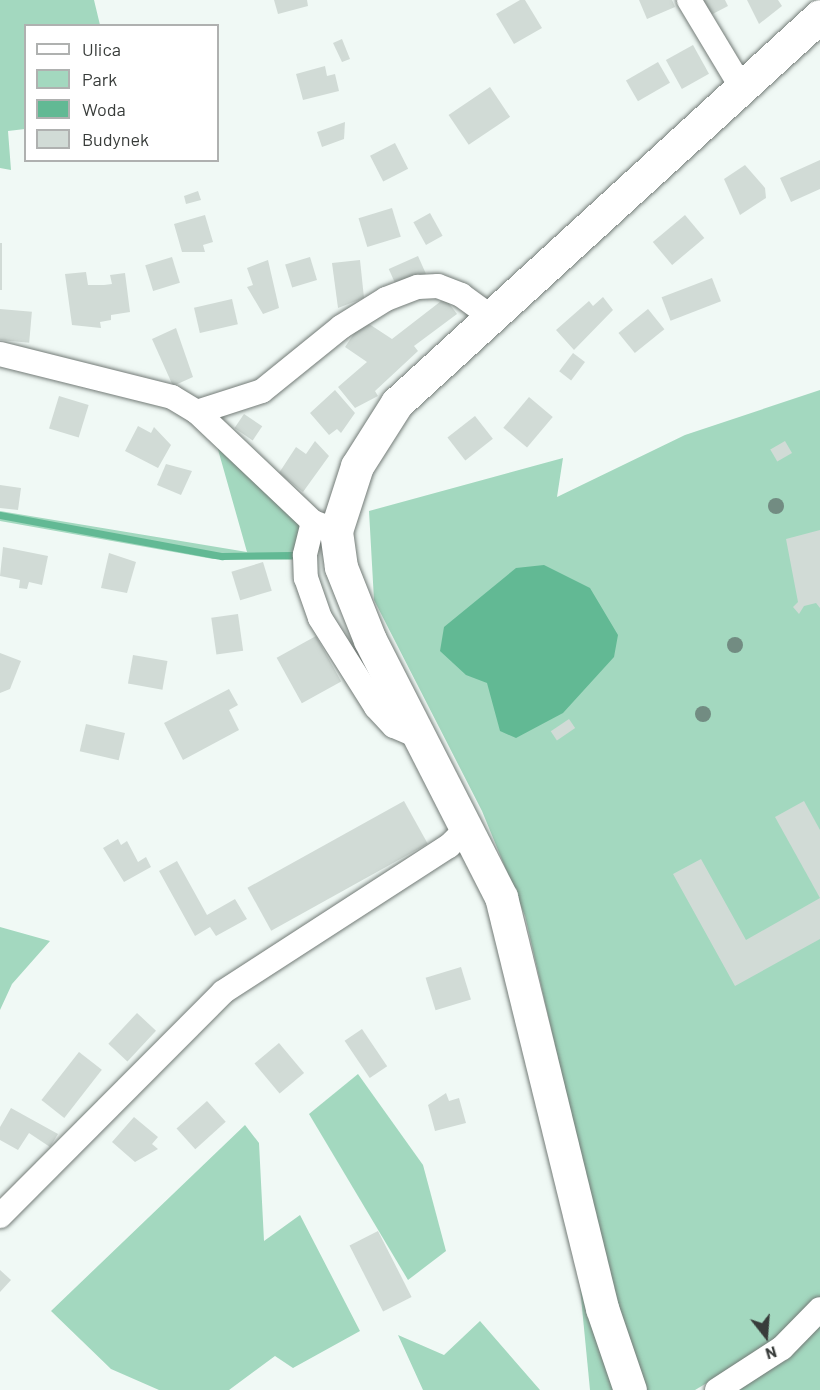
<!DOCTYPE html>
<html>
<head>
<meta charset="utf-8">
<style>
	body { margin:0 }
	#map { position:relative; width:820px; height:1390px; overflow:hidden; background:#f0f9f5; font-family:Barlow,sans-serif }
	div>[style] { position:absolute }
	.green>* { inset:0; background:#a3d8bf }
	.water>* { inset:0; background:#62b994 }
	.stream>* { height:7px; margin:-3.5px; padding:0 3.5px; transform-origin:3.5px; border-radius:3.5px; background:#62b994 }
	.building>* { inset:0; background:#d1dbd6; transform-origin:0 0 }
	.roads { filter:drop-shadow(0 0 2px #737b77) drop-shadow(0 0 2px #737b77) }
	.street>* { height:24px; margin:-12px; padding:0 12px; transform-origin:12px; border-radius:12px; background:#fff }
	.secondary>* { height:33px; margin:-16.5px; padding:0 16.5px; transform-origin:16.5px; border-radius:16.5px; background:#fff }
	.trees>* { width:16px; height:16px; margin:-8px; border-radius:50%; background:#728c82 }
	span { translate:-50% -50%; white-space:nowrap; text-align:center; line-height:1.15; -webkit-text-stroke:4.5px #fff; paint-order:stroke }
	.legend { position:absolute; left:24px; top:24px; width:195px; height:138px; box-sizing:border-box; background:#fff; border:2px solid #afb1b0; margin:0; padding:8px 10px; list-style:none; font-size:18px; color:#383c3a }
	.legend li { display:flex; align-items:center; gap:12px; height:30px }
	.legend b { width:30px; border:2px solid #afb1b0 }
	.north { position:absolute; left:736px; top:1306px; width:60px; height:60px; -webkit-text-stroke:4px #fff; paint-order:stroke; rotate:163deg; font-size:16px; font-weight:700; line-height:24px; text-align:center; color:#383c3a }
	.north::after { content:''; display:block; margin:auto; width:21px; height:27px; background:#383c3a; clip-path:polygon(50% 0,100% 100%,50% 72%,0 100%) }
</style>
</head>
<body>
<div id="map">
	<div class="green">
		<div style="clip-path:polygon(0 0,94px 0,100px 25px,26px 26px,25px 129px,8px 131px,11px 170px,0 168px)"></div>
		<div style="clip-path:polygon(820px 390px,820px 1297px,778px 1341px,695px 1390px,635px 1390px,525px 916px,482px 811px,374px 600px,369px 511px,563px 458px,557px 497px,685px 435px)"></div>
		<div style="clip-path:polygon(217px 446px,308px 527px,299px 560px,213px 559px,0 521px,0 511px,247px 552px)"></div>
		<div style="clip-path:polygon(0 927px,50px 941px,12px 984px,0 1010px)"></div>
		<div style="clip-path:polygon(358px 1074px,423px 1165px,446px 1251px,408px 1280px,309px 1114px)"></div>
		<div style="clip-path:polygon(245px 1125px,259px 1143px,264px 1241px,300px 1215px,360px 1331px,293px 1368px,275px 1356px,229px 1390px,159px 1390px,111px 1369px,51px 1311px)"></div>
		<div style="clip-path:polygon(580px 1287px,587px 1288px,615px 1390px,590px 1390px)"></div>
		<div style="clip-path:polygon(480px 1321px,540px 1390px,423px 1390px,398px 1335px,444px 1355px)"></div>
		<div style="clip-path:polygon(820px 1325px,820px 1390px,735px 1390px,788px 1359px)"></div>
	</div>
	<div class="water">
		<div style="clip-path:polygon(544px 565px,590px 588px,618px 635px,614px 657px,563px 713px,516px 738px,500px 731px,487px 683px,466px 675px,440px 651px,444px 627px,516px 568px)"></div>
	</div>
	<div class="stream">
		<div style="left:0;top:515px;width:226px;rotate:10.5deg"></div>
		<div style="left:222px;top:556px;width:70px;rotate:-0.8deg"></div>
	</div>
	<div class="building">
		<div style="clip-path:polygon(274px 0,307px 0,308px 6px,278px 14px)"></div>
		<div style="clip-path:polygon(520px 0,525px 0,542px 28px,514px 44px,496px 14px)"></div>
		<div style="clip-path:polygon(639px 0,672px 0,675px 7px,647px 19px)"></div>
		<div style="clip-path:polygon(697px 0,725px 0,728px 6px,705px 18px)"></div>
		<div style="clip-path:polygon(747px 0,778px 0,782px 6px,759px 24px)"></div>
		<div style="clip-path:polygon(342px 39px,350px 59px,342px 62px,333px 43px)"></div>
		<div style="left:693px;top:45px;width:33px;height:31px;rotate:61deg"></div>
		<div style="left:658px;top:62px;width:24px;height:37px;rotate:60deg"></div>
		<div style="clip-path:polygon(325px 66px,327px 76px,335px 74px,339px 91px,303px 100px,296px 74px)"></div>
		<div style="left:490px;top:87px;width:36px;height:50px;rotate:56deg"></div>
		<div style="clip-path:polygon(345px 122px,344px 139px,322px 147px,317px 132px)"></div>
		<div style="left:395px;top:143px;width:29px;height:28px;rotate:63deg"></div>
		<div style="clip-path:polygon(820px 160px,820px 189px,791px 202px,780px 178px)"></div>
		<div style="clip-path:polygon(745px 165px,765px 188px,766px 198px,740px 215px,724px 179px)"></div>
		<div style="clip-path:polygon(198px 191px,201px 200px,186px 204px,184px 196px)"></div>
		<div style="left:392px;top:208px;width:30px;height:35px;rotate:73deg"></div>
		<div style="left:430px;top:213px;width:26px;height:19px;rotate:61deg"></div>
		<div style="clip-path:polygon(205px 215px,213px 242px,203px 245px,205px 252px,182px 252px,174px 224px)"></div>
		<div style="left:685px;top:215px;width:30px;height:42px;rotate:50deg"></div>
		<div style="left:0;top:243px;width:2px;height:47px"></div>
		<div style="left:418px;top:256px;width:20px;height:32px;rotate:66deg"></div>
		<div style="left:172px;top:257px;width:27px;height:28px;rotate:73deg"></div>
		<div style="left:310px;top:257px;width:24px;height:26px;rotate:73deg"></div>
		<div style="clip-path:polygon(268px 260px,279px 308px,263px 314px,247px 287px,253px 285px,247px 268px)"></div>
		<div style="clip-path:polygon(360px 260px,364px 298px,338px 308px,332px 263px)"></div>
		<div style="clip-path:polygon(86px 272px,88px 285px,104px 285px,112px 284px,110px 275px,125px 273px,130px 312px,111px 315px,111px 320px,100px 322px,101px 328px,72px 325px,65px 274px)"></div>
		<div style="left:712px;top:278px;width:25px;height:54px;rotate:69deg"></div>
		<div style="clip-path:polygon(603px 297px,613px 310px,574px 350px,556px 330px,589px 301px,593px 306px)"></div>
		<div style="clip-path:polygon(445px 298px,457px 314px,414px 346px,418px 351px,375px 391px,378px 396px,355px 408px,338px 387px,367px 362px,345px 347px,363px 320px,392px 339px)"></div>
		<div style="left:232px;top:299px;width:26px;height:39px;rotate:77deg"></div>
		<div style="left:0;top:309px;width:32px;height:31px;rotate:5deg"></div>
		<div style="left:648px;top:309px;width:26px;height:38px;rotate:51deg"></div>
		<div style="clip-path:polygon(176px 328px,193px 377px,173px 386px,152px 339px)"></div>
		<div style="left:573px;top:353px;width:15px;height:23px;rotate:37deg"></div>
		<div style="clip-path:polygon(335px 390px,355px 413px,341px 433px,337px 429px,329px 435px,310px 413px)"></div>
		<div style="left:59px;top:396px;width:31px;height:34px;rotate:17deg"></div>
		<div style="left:529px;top:397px;width:31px;height:40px;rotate:40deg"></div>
		<div style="left:244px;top:414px;width:22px;height:17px;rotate:34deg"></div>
		<div style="left:475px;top:416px;width:29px;height:35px;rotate:52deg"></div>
		<div style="clip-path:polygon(138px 426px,151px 433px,154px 427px,171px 445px,158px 468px,125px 451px)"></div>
		<div style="clip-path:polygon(315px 441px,329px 456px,303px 492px,279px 473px,296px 447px,306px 454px)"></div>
		<div style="left:785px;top:441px;width:14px;height:17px;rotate:60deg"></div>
		<div style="clip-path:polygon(166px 464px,192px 471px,181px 495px,157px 485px)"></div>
		<div style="clip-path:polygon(0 485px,21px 488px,18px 510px,0 508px)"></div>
		<div style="clip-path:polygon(820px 530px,820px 608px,816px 603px,804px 606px,799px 614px,793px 607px,798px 602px,786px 539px)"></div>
		<div style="clip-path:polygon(3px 547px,48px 556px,42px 585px,29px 582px,27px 589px,19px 588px,20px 580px,0 576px)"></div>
		<div style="clip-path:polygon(109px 553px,136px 562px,127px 593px,101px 588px)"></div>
		<div style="left:263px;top:562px;width:30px;height:33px;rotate:73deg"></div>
		<div style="left:238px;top:614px;width:37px;height:27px;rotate:82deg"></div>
		<div style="left:316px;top:636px;width:52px;height:45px;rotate:61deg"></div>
		<div style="clip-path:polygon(0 653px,21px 661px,10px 689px,0 693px)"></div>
		<div style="left:133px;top:655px;width:35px;height:29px;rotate:10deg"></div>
		<div style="clip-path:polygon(229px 689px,238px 705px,229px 710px,239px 730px,183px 760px,164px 723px)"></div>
		<div style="left:569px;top:719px;width:11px;height:22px;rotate:56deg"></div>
		<div style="left:86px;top:724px;width:40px;height:28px;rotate:13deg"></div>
		<div style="left:404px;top:801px;width:49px;height:179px;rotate:61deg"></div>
		<div style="clip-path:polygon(804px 801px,820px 830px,820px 898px,775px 817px)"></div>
		<div style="clip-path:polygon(118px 839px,121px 845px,127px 841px,138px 862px,146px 857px,151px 867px,124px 882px,103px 848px)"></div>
		<div style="clip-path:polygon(701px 859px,746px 940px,820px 898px,820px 939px,735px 986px,673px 874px)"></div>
		<div style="clip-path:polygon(177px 861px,207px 915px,235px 899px,247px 919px,216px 936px,210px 927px,195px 936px,159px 871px)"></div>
		<div style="left:461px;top:967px;width:34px;height:37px;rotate:73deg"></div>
		<div style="left:137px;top:1013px;width:26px;height:42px;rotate:43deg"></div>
		<div style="left:362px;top:1029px;width:45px;height:21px;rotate:56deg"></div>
		<div style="left:279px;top:1043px;width:39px;height:32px;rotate:50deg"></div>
		<div style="left:79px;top:1052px;width:29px;height:61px;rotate:38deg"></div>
		<div style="clip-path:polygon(446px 1093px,449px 1101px,459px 1098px,466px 1123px,435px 1131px,428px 1105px)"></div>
		<div style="left:207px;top:1101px;width:28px;height:41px;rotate:48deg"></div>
		<div style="clip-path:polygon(11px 1108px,58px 1134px,50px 1147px,29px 1133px,18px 1150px,0 1140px,0 1127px)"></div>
		<div style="clip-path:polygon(134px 1117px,158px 1137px,152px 1144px,158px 1149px,135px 1162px,112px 1142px)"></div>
		<div style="left:378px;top:1231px;width:74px;height:32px;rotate:63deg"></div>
		<div style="clip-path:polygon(0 1270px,11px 1280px,0 1292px)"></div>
	</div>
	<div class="roads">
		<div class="street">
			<div style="left:689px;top:0;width:105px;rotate:59deg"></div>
			<div style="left:0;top:354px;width:177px;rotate:14deg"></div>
			<div style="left:172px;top:397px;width:29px;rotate:31deg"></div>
			<div style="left:197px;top:412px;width:160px;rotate:43.5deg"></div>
			<div style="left:313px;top:522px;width:25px;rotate:21deg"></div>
			<div style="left:197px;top:412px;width:68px;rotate:-17.9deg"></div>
			<div style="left:262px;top:391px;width:102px;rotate:-39deg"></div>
			<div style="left:341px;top:327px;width:53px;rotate:-31.9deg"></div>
			<div style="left:386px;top:299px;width:34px;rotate:-21deg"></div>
			<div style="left:418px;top:287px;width:20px;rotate:-3deg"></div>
			<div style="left:438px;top:286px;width:25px;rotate:21deg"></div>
			<div style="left:461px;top:295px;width:36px;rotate:36deg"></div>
			<div style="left:313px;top:522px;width:34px;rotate:104deg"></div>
			<div style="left:305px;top:555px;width:23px;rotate:88deg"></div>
			<div style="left:306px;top:578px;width:42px;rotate:70.7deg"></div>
			<div style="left:320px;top:618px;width:105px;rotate:57.8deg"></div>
			<div style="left:376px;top:707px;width:26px;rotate:47deg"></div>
			<div style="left:394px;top:726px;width:28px;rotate:23deg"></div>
			<div style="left:0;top:1216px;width:316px;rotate:-45.1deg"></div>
			<div style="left:223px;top:992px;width:269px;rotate:-32.9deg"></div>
			<div style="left:449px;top:846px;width:27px;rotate:-45deg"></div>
			<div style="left:717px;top:1390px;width:77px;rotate:-32.9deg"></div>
			<div style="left:782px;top:1348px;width:54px;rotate:-45.7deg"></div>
		</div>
		<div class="secondary">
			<div style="left:630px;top:1390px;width:87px;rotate:-108.9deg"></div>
			<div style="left:602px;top:1308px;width:423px;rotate:-103.8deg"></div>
			<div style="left:501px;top:897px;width:288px;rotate:-117deg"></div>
			<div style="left:370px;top:640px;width:79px;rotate:-111.7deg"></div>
			<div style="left:341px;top:567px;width:36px;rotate:-98deg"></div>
			<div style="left:336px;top:531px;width:68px;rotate:-72.1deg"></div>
			<div style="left:357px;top:466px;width:75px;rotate:-57.6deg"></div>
			<div style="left:397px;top:403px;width:573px;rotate:-42.46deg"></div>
		</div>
	</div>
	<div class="trees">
		<div style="left:776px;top:506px"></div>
		<div style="left:735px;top:645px"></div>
		<div style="left:703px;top:714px"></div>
	</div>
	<ul class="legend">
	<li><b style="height:8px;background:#fff"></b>Ulica</li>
	<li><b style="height:16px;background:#a3d8bf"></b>Park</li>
	<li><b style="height:16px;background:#62b994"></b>Woda</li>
	<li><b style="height:16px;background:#d1dbd6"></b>Budynek</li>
	</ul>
	<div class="north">N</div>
</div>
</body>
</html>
